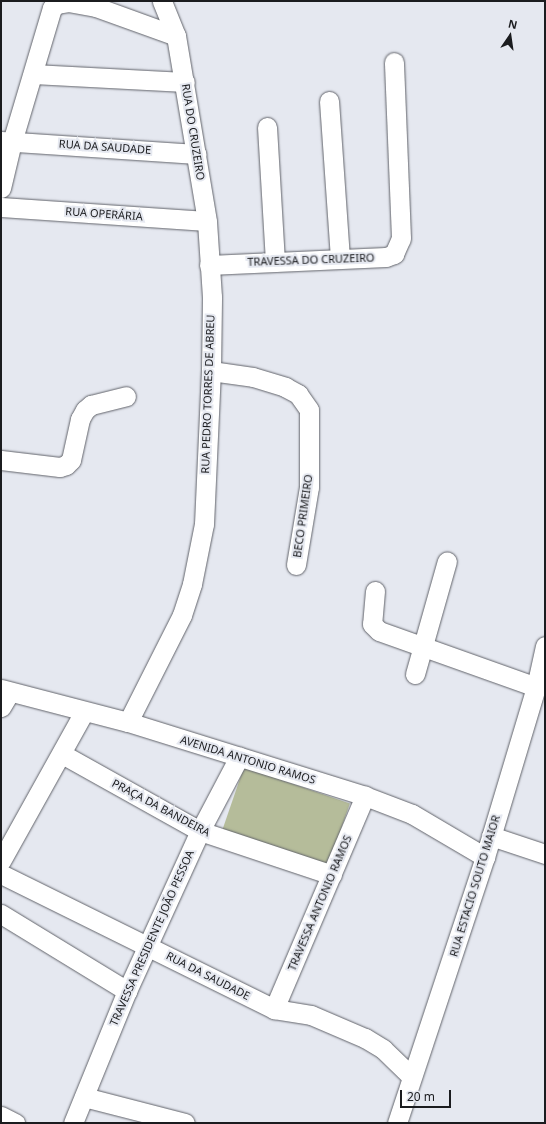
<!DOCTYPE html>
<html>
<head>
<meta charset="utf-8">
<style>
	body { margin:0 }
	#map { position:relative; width:546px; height:1124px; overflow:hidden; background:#e5e8f0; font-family:"Noto Sans",sans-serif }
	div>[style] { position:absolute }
	.green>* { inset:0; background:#b5bc9a; transform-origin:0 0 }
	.roads { filter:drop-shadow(0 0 1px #61636a) drop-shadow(0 0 1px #61636a) }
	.minor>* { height:19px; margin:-9.5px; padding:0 9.5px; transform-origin:9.5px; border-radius:9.5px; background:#fff }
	span { translate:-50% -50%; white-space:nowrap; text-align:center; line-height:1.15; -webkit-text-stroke:4px #e5e8f0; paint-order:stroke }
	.street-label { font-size:11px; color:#1b1c1f }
	.frame { position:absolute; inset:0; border:2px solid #1b1c1f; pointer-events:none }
	.north { position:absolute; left:490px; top:16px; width:40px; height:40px; -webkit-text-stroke:3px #e5e8f0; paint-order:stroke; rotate:13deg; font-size:11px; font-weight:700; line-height:16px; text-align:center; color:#1b1c1f }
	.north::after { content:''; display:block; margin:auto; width:14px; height:18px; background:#1b1c1f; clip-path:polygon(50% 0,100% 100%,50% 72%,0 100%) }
	.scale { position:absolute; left:400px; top:1090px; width:51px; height:18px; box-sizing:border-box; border:2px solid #1b1c1f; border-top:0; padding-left:5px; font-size:12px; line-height:14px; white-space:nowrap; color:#1b1c1f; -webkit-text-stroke:3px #e5e8f0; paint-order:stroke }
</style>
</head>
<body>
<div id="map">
	<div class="green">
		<div style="left:244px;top:767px;width:112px;height:66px;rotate:19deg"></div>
	</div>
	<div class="roads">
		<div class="minor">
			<div style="left:33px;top:74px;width:152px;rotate:3deg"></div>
			<div style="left:329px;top:101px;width:157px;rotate:86deg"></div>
			<div style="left:267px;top:127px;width:135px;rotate:86.6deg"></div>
			<div style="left:1px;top:141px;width:196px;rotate:3.8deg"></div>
			<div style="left:1px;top:188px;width:47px;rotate:-76.6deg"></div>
			<div style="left:12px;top:142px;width:140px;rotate:-73.4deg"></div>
			<div style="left:52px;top:8px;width:6px;rotate:-39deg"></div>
			<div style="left:57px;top:4px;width:11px;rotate:-10deg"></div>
			<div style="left:68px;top:2px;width:28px;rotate:10deg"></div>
			<div style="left:96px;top:7px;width:85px;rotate:19.9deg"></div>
			<div style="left:1px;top:207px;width:206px;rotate:3.9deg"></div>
			<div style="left:209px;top:265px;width:177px;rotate:-2.6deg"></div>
			<div style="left:386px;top:257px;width:9px;rotate:-21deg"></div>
			<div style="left:394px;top:254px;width:17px;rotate:-66deg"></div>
			<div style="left:401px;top:238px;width:176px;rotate:-92.3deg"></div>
			<div style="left:211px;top:371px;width:42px;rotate:8.1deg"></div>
			<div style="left:253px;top:377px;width:34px;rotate:17deg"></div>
			<div style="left:285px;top:387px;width:15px;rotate:28deg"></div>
			<div style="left:298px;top:394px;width:19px;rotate:55deg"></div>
			<div style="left:309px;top:410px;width:77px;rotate:90deg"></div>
			<div style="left:309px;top:487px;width:79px;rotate:99.5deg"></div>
			<div style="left:1px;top:460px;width:59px;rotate:6.8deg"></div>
			<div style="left:60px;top:467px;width:6px;rotate:-18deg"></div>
			<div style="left:66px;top:465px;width:7px;rotate:-45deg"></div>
			<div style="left:71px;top:460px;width:42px;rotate:-77.6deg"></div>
			<div style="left:80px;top:419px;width:10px;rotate:-61deg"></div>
			<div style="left:85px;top:410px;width:8px;rotate:-40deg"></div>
			<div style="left:91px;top:405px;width:36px;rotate:-14deg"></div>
			<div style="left:375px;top:591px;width:33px;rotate:95deg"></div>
			<div style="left:372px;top:624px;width:10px;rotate:45deg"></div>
			<div style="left:379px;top:631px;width:167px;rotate:19.6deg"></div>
			<div style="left:415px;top:674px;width:117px;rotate:-74.2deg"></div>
			<div style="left:1px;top:689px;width:131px;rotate:14.6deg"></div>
			<div style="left:128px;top:722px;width:248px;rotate:17.3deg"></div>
			<div style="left:365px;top:796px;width:50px;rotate:21deg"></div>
			<div style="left:412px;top:814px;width:85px;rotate:30.5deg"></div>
			<div style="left:1px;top:707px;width:17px;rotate:-59deg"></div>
			<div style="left:128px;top:722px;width:120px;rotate:-63.2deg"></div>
			<div style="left:182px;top:615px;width:33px;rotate:-72deg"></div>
			<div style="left:192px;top:584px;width:61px;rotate:-78.7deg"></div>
			<div style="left:204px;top:524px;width:153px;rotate:-87.4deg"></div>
			<div style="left:211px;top:371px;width:74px;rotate:-89.2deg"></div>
			<div style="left:212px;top:297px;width:76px;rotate:-93.8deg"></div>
			<div style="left:207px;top:221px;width:188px;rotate:-99.5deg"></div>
			<div style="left:176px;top:36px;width:38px;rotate:-112deg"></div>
			<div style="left:62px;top:754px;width:158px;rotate:29.2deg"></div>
			<div style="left:200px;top:831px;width:139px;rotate:18.4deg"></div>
			<div style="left:491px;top:836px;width:57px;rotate:18.4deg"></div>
			<div style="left:1px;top:861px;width:171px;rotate:-60.9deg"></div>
			<div style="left:1px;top:874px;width:305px;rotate:26.3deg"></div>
			<div style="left:274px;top:1009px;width:37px;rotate:9deg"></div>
			<div style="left:311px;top:1015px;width:59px;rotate:23.1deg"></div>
			<div style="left:365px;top:1038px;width:21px;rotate:31deg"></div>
			<div style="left:383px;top:1049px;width:39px;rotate:44deg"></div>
			<div style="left:1px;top:914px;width:148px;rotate:31.4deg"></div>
			<div style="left:274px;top:1009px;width:232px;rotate:-66.9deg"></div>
			<div style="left:84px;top:1097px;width:104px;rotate:14.4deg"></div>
			<div style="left:1px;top:1116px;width:16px;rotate:27deg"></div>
			<div style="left:73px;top:1123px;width:143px;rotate:-67.8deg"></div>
			<div style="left:127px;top:991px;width:176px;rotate:-65.5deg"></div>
			<div style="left:200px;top:831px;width:84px;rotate:-62.2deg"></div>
			<div style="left:397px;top:1123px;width:280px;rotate:-71.7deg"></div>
			<div style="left:485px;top:857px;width:177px;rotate:-73.3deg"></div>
			<div style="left:536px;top:687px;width:42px;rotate:-77.6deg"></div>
		</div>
	</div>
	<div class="street-label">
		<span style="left:193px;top:132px;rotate:81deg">RUA DO CRUZEIRO</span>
		<span style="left:105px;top:147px;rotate:4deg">RUA DA SAUDADE</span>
		<span style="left:104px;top:214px;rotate:4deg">RUA OPERÁRIA</span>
		<span style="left:311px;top:260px;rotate:-2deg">TRAVESSA DO CRUZEIRO</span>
		<span style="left:208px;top:394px;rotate:-88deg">RUA PEDRO TORRES DE ABREU</span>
		<span style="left:303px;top:516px;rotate:-82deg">BECO PRIMEIRO</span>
		<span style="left:248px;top:760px;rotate:17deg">AVENIDA ANTONIO RAMOS</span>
		<span style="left:161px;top:808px;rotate:28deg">PRAÇA DA BANDEIRA</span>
		<span style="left:475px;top:886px;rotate:-73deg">RUA ESTACIO SOUTO MAIOR</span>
		<span style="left:320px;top:903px;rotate:-67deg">TRAVESSA ANTONIO RAMOS</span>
		<span style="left:152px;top:938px;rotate:-66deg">TRAVESSA PRESIDENTE JOÃO PESSOA</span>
		<span style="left:208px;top:976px;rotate:27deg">RUA DA SAUDADE</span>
	</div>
	<div class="frame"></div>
	<div class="north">N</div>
	<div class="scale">20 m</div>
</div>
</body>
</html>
